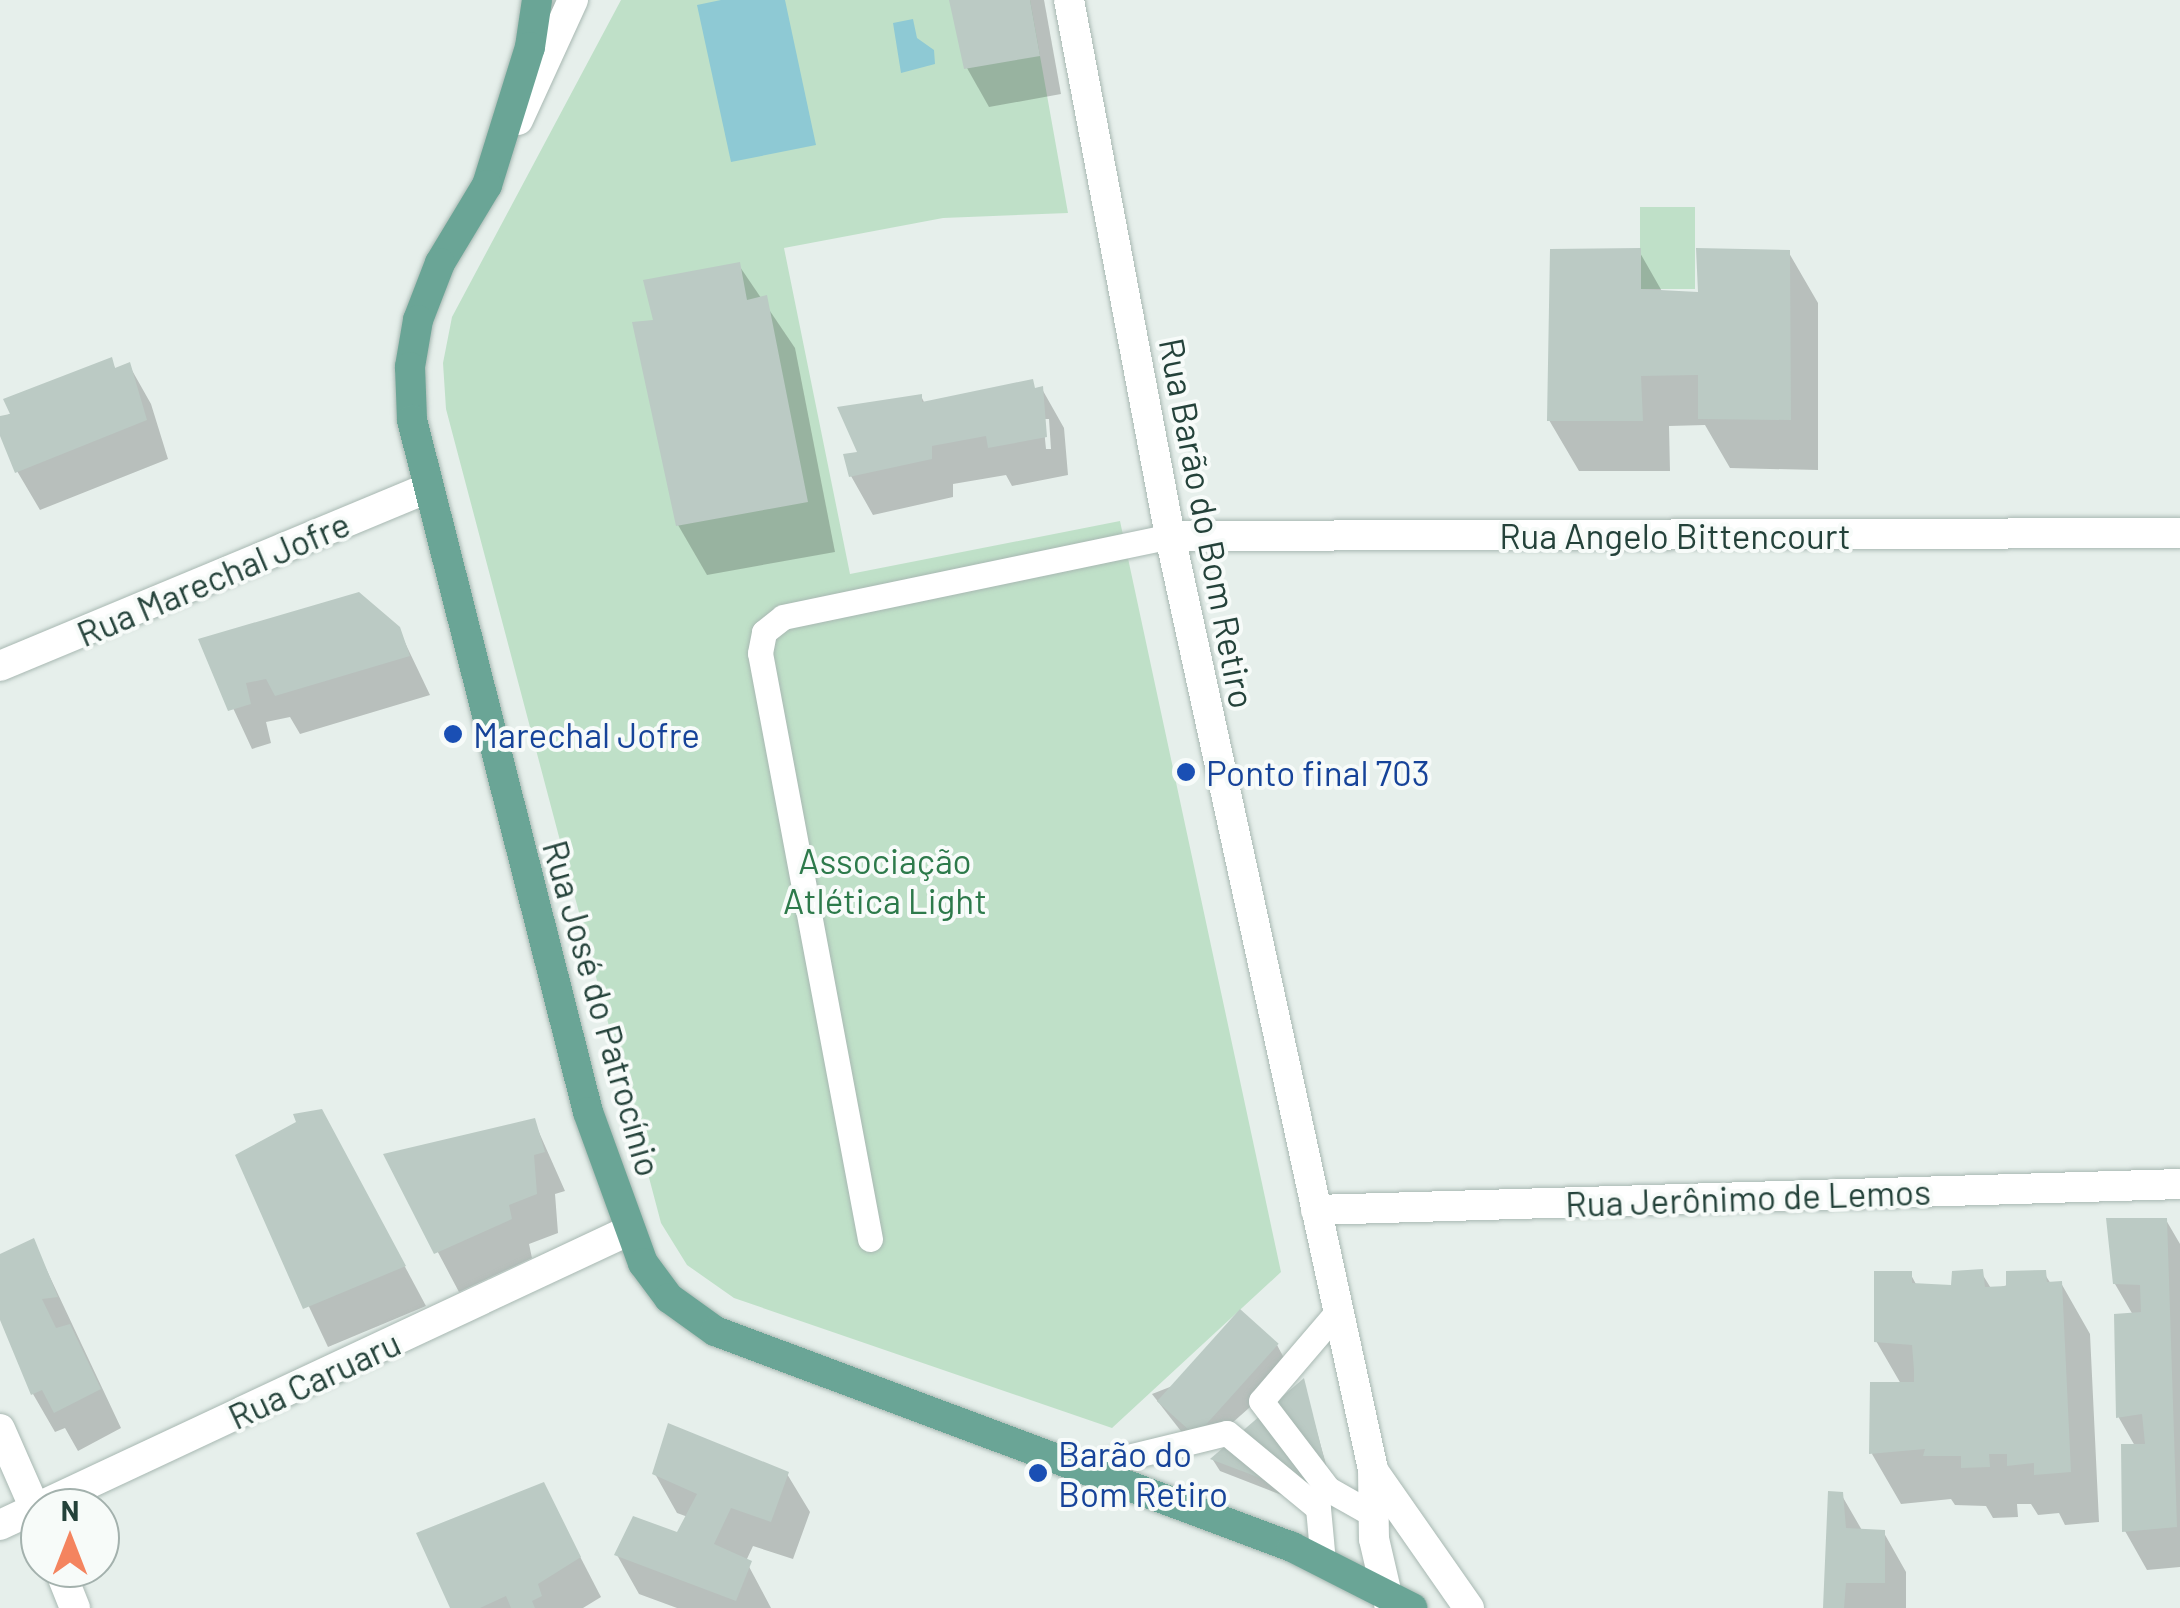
<!DOCTYPE html>
<html>
<head>
<meta charset="utf-8">
<style>
	body { margin:0 }
	#map { position:relative; width:2180px; height:1608px; overflow:hidden; background:#e6efeb; font-family:Barlow,sans-serif }
	div>[style] { position:absolute }
	.green>* { inset:0; background:#bfe0c8; transform-origin:0 0 }
	.water>* { inset:0; background:#8ec9d4 }
	.shadow>* { inset:0; background:#0003 }
	.building>* { inset:0; background:#bbcac4; transform-origin:0 0 }
	.roads { filter:drop-shadow(0 0 2px #a8b8b2) drop-shadow(0 0 2px #a8b8b2) }
	.service>* { height:25px; margin:-12.5px; padding:0 12.5px; transform-origin:12.5px; border-radius:12.5px; background:#fff }
	.minor>* { height:30px; margin:-15px; padding:0 15px; transform-origin:15px; border-radius:15px; background:#fff }
	.secondary>* { height:30px; margin:-15px; padding:0 15px; transform-origin:15px; border-radius:15px; background:#fff }
	.primary>* { height:30px; margin:-15px; padding:0 15px; transform-origin:15px; border-radius:15px; background:#6aa596 }
	.dots>* { width:28px; height:28px; translate:-50% -50%; box-sizing:border-box; border:5px solid #f7fbf9; border-radius:50% }
	span { translate:-50% -50%; white-space:nowrap; text-align:center; line-height:1.15; -webkit-text-stroke:8px #f7fbf9; paint-order:stroke }
	.street-label { font-size:35px; color:#24423a }
	.transit-label { font-size:35px; color:#164399 }
	.left { translate:0 -50%; text-align:left }
	.park-label { font-size:35px; color:#2d7a4b }
	.north { position:absolute; left:20px; top:1488px; width:100px; height:100px; box-sizing:border-box; background:#f7fbf9; border:2px solid #a3b1ad; border-radius:50%; rotate:0deg; font-size:28px; font-weight:700; line-height:40px; text-align:center; color:#24423a }
	.north::after { content:''; display:block; margin:auto; width:35px; height:45px; background:#f4845f; clip-path:polygon(50% 0,100% 100%,50% 72%,0 100%) }
</style>
</head>
<body>
<div id="map">
	<div class="green">
		<div style="clip-path:polygon(621px 0,1030px 0,1068px 213px,943px 218px,784px 248px,850px 574px,1120px 521px,1281px 1272px,1112px 1428px,734px 1298px,687px 1265px,661px 1223px,446px 409px,443px 363px,452px 317px)"></div>
		<div style="left:1640px;top:207px;width:55px;height:82px"></div>
	</div>
	<div class="water">
		<div style="clip-path:polygon(721px 0,785px 0,816px 145px,731px 162px,697px 5px)"></div>
		<div style="clip-path:polygon(913px 19px,917px 38px,934px 50px,935px 64px,901px 73px,893px 23px)"></div>
	</div>
	<div class="shadow">
		<div style="clip-path:polygon(952px 0,1044px 0,1061px 94px,989px 107px,967px 68px)"></div>
		<div style="clip-path:polygon(1639px 251px,1663px 293px,1700px 294px,1789px 253px,1818px 303px,1818px 470px,1730px 468px,1705px 425px,1669px 426px,1670px 471px,1579px 471px,1549px 420px)"></div>
		<div style="clip-path:polygon(738px 264px,795px 348px,835px 552px,707px 575px,678px 525px,656px 322px)"></div>
		<div style="clip-path:polygon(111px 360px,116px 370px,129px 365px,151px 404px,168px 459px,40px 510px,17px 471px,0 419px)"></div>
		<div style="clip-path:polygon(evenodd,1042px 389px,1064px 428px,1068px 475px,1012px 486px,1006px 475px,953px 484px,953px 497px,873px 515px,851px 476px,860px 454px,921px 396px,925px 404px,1042px 389px,1043px 419px,1049px 419px,1051px 449px,1046px 449px,1043px 419px)"></div>
		<div style="clip-path:polygon(398px 628px,430px 695px,300px 734px,290px 717px,266px 722px,271px 743px,252px 749px,202px 641px)"></div>
		<div style="clip-path:polygon(534px 1121px,565px 1191px,555px 1194px,558px 1233px,529px 1244px,532px 1258px,459px 1292px,387px 1156px)"></div>
		<div style="clip-path:polygon(343px 1151px,426px 1306px,328px 1347px,238px 1156px)"></div>
		<div style="clip-path:polygon(2166px 1220px,2180px 1244px,2180px 1567px,2147px 1570px,2125px 1531px,2135px 1446px,2119px 1418px,2116px 1316px,2133px 1315px,2115px 1284px)"></div>
		<div style="clip-path:polygon(33px 1241px,121px 1428px,78px 1451px,65px 1428px,55px 1432px,33px 1394px,0 1313px,0 1257px)"></div>
		<div style="clip-path:polygon(1981px 1272px,1992px 1290px,2044px 1273px,2051px 1284px,2061px 1283px,2090px 1334px,2099px 1522px,2065px 1525px,2059px 1513px,2038px 1515px,2031px 1504px,2017px 1504px,2018px 1517px,1993px 1518px,1986px 1506px,1955px 1505px,1951px 1499px,1901px 1504px,1872px 1454px,1901px 1384px,1876px 1341px,1910px 1273px,1917px 1286px,1953px 1288px)"></div>
		<div style="clip-path:polygon(1277px 1345px,1291px 1371px,1198px 1453px,1152px 1394px)"></div>
		<div style="clip-path:polygon(1303px 1382px,1334px 1493px,1318px 1509px,1220px 1471px,1213px 1460px)"></div>
		<div style="clip-path:polygon(655px 1474px,787px 1474px,810px 1512px,793px 1559px,753px 1546px,746px 1561px,771px 1608px,677px 1608px,639px 1594px,617px 1555px,678px 1536px,688px 1517px,677px 1513px)"></div>
		<div style="clip-path:polygon(543px 1485px,601px 1597px,583px 1608px,453px 1608px)"></div>
		<div style="clip-path:polygon(1841px 1494px,1863px 1532px,1884px 1533px,1906px 1572px,1906px 1608px,1825px 1608px)"></div>
	</div>
	<div class="building">
		<div style="clip-path:polygon(949px 0,1030px 0,1040px 56px,964px 69px)"></div>
		<div style="clip-path:polygon(1641px 248px,1641px 289px,1698px 292px,1696px 248px,1790px 250px,1791px 420px,1698px 419px,1698px 375px,1641px 376px,1643px 421px,1547px 421px,1550px 249px)"></div>
		<div style="clip-path:polygon(740px 262px,747px 300px,767px 295px,808px 502px,676px 526px,632px 322px,653px 320px,643px 280px)"></div>
		<div style="clip-path:polygon(112px 357px,115px 368px,130px 362px,147px 420px,15px 473px,0 436px,0 416px,10px 414px,3px 399px)"></div>
		<div style="clip-path:polygon(1033px 379px,1035px 388px,1043px 386px,1047px 437px,988px 448px,986px 436px,932px 446px,932px 459px,849px 477px,843px 454px,857px 452px,837px 407px,922px 394px,922px 402px)"></div>
		<div style="clip-path:polygon(359px 592px,400px 627px,410px 656px,275px 696px,266px 679px,246px 683px,251px 704px,228px 711px,198px 639px)"></div>
		<div style="clip-path:polygon(322px 1109px,406px 1266px,303px 1309px,235px 1155px,296px 1122px,293px 1114px)"></div>
		<div style="clip-path:polygon(535px 1118px,545px 1152px,534px 1155px,537px 1194px,509px 1205px,512px 1219px,434px 1254px,383px 1154px)"></div>
		<div style="clip-path:polygon(2106px 1218px,2167px 1218px,2177px 1527px,2122px 1532px,2121px 1444px,2145px 1444px,2142px 1414px,2116px 1418px,2114px 1314px,2141px 1312px,2140px 1285px,2113px 1284px)"></div>
		<div style="clip-path:polygon(34px 1238px,58px 1297px,42px 1299px,56px 1328px,70px 1324px,101px 1389px,54px 1413px,42px 1390px,31px 1395px,0 1320px,0 1254px)"></div>
		<div style="clip-path:polygon(1983px 1269px,1985px 1287px,2006px 1286px,2006px 1271px,2046px 1270px,2047px 1282px,2062px 1281px,2071px 1472px,2034px 1475px,2034px 1463px,2007px 1466px,2007px 1454px,1989px 1454px,1990px 1467px,1961px 1468px,1961px 1456px,1923px 1456px,1925px 1449px,1869px 1454px,1870px 1382px,1914px 1382px,1914px 1370px,1912px 1345px,1874px 1342px,1874px 1271px,1912px 1271px,1912px 1283px,1951px 1285px,1952px 1271px)"></div>
		<div style="left:1240px;top:1309px;width:52px;height:124px;rotate:42deg"></div>
		<div style="clip-path:polygon(1304px 1378px,1329px 1479px,1310px 1497px,1210px 1459px)"></div>
		<div style="clip-path:polygon(668px 1423px,789px 1472px,771px 1522px,731px 1508px,714px 1544px,752px 1561px,736px 1601px,614px 1555px,633px 1516px,677px 1532px,697px 1494px,652px 1474px)"></div>
		<div style="clip-path:polygon(544px 1482px,581px 1557px,538px 1584px,542px 1596px,532px 1601px,535px 1608px,511px 1608px,506px 1596px,480px 1608px,450px 1608px,416px 1533px)"></div>
		<div style="clip-path:polygon(1828px 1491px,1843px 1492px,1846px 1528px,1885px 1530px,1885px 1583px,1846px 1583px,1844px 1608px,1823px 1608px)"></div>
	</div>
	<div class="roads">
		<div class="service">
			<div style="left:870px;top:1239px;width:596px;rotate:-100.63deg"></div>
			<div style="left:760px;top:653px;width:21px;rotate:-79deg"></div>
			<div style="left:764px;top:632px;width:24px;rotate:-38deg"></div>
			<div style="left:783px;top:617px;width:395px;rotate:-11.8deg"></div>
			<div style="left:1338px;top:1311px;width:118px;rotate:130.5deg"></div>
			<div style="left:1261px;top:1401px;width:111px;rotate:52.7deg"></div>
			<div style="left:1328px;top:1489px;width:53px;rotate:29.5deg"></div>
			<div style="left:1083px;top:1468px;width:148px;rotate:-13.7deg"></div>
			<div style="left:1227px;top:1433px;width:118px;rotate:39.5deg"></div>
			<div style="left:1318px;top:1508px;width:54px;rotate:84.7deg"></div>
		</div>
		<div class="minor">
			<div style="left:1170px;top:536px;width:1010px;rotate:-0.17deg"></div>
			<div style="left:0;top:666px;width:461px;rotate:-22.6deg"></div>
			<div style="left:1316px;top:1210px;width:864px;rotate:-1.72deg"></div>
			<div style="left:0;top:1429px;width:99px;rotate:66.3deg"></div>
			<div style="left:0;top:1525px;width:693px;rotate:-25.09deg"></div>
			<div style="left:59px;top:1568px;width:43px;rotate:68.2deg"></div>
		</div>
		<div class="secondary">
			<div style="left:1069px;top:0;width:545px;rotate:79.33deg"></div>
			<div style="left:1170px;top:536px;width:955px;rotate:77.73deg"></div>
			<div style="left:1373px;top:1469px;width:70px;rotate:89.2deg"></div>
			<div style="left:1374px;top:1539px;width:71px;rotate:76.9deg"></div>
			<div style="left:518px;top:120px;width:132px;rotate:-65.4deg"></div>
			<div style="left:1374px;top:1472px;width:166px;rotate:55.1deg"></div>
		</div>
		<div class="primary">
			<div style="left:537px;top:0;width:48px;rotate:98.5deg"></div>
			<div style="left:530px;top:47px;width:145px;rotate:107.3deg"></div>
			<div style="left:487px;top:185px;width:91px;rotate:121.1deg"></div>
			<div style="left:440px;top:263px;width:61px;rotate:111.1deg"></div>
			<div style="left:418px;top:320px;width:48px;rotate:99.7deg"></div>
			<div style="left:410px;top:367px;width:53px;rotate:87.8deg"></div>
			<div style="left:412px;top:420px;width:714px;rotate:75.73deg"></div>
			<div style="left:588px;top:1112px;width:161px;rotate:70deg"></div>
			<div style="left:643px;top:1263px;width:44px;rotate:53.4deg"></div>
			<div style="left:669px;top:1298px;width:57px;rotate:35.7deg"></div>
			<div style="left:715px;top:1331px;width:616px;rotate:20.52deg"></div>
			<div style="left:1292px;top:1547px;width:135px;rotate:26.9deg"></div>
		</div>
	</div>
	<div class="dots">
		<div style="left:453px;top:734px;background:#1a4fb4"></div>
		<div style="left:1186px;top:772px;background:#1a4fb4"></div>
		<div style="left:1038px;top:1473px;background:#1a4fb4"></div>
	</div>
	<div class="street-label">
		<span style="left:1208px;top:523px;rotate:79deg">Rua Barão do Bom Retiro</span>
		<span style="left:1675px;top:535px">Rua Angelo Bittencourt</span>
		<span style="left:213px;top:578px;rotate:-23deg">Rua Marechal Jofre</span>
		<span style="left:603px;top:1008px;rotate:74deg">Rua José do Patrocínio</span>
		<span style="left:1748px;top:1197px;rotate:-2deg">Rua Jerônimo de Lemos</span>
		<span style="left:314px;top:1379px;rotate:-25deg">Rua Caruaru</span>
	</div>
	<div class="transit-label">
		<span class="left" style="left:473px;top:734px">Marechal Jofre</span>
		<span class="left" style="left:1206px;top:772px">Ponto final 703</span>
		<span class="left" style="left:1058px;top:1473px">Barão do<br>Bom Retiro</span>
	</div>
	<div class="park-label">
		<span style="left:885px;top:880px">Associação<br>Atlética Light</span>
	</div>
	<div class="north">N</div>
</div>
</body>
</html>
